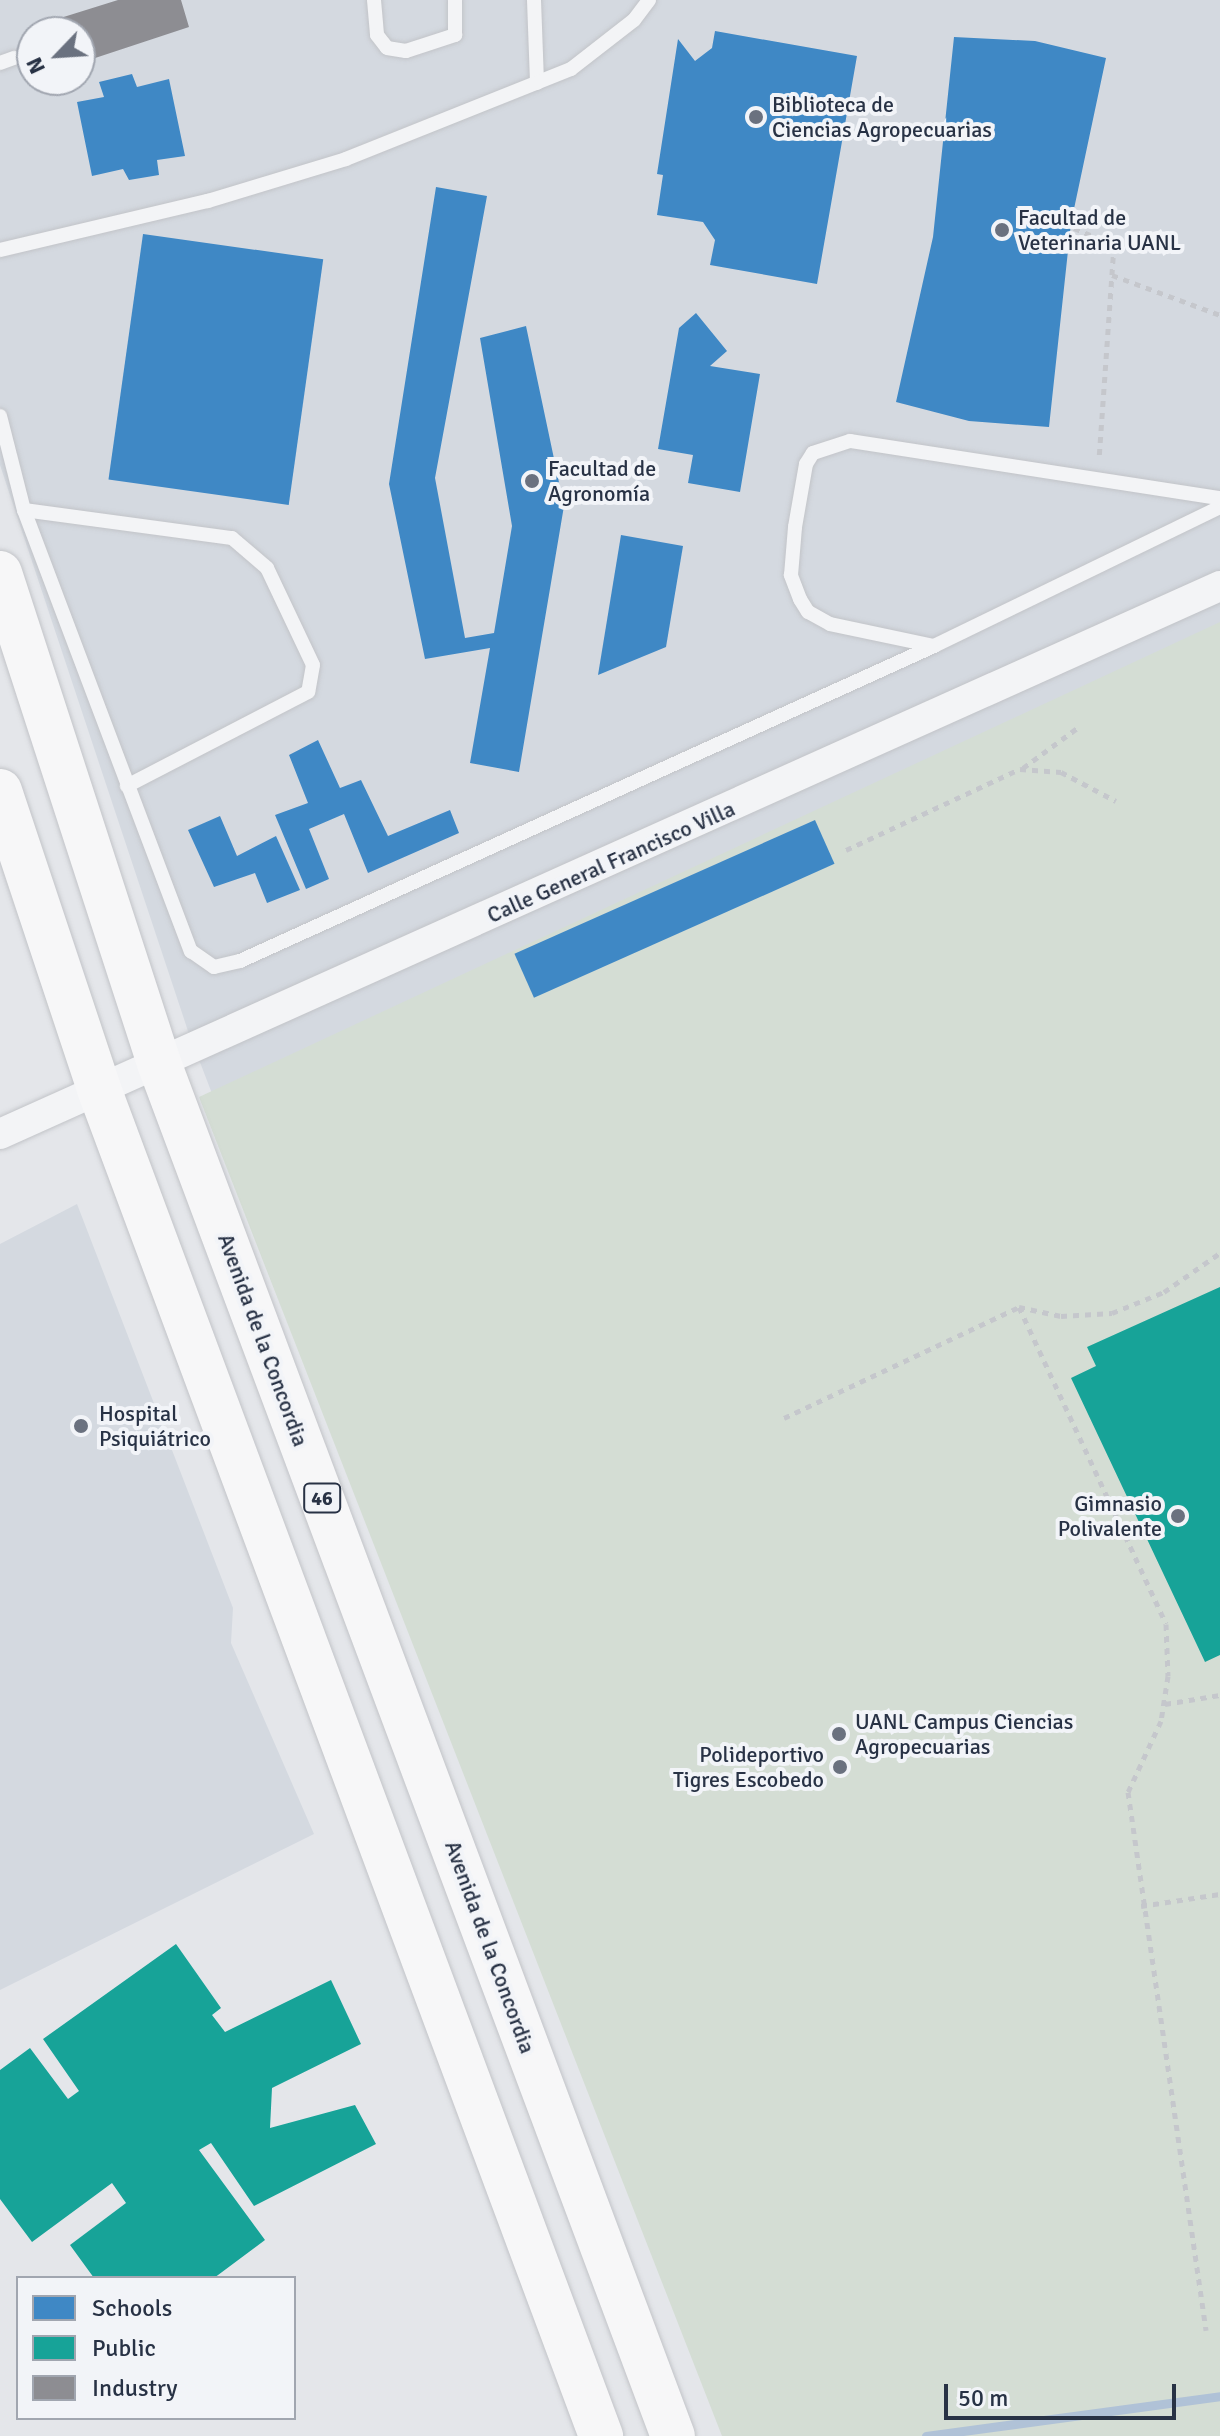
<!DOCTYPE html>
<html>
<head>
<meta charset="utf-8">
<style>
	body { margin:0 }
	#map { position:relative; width:1220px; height:2436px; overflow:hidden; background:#e4e6ea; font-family:Signika,sans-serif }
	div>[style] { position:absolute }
	.built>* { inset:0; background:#d4d9e0 }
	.green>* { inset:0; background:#d4ddd4 }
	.schools>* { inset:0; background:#3f88c5; transform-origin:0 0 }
	.public>* { inset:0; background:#17a398 }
	.industry>* { inset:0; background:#8d8d92 }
	.stream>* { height:9px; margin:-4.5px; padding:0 4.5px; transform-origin:4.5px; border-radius:4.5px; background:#b0c2d7 }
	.path>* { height:5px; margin-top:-2.5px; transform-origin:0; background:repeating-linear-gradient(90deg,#c5c7cc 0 6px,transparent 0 12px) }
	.roads { filter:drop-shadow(0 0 2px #c2c4c8) drop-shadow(0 0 2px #c2c4c8) }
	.lane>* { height:14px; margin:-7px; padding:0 7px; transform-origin:7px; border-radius:7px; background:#f3f4f6 }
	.street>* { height:30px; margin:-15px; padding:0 15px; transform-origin:15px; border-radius:15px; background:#f3f4f6 }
	.primary>* { height:44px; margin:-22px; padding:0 22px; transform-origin:22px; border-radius:22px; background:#f7f7f8 }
	.dots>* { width:22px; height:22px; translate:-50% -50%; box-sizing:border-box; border:4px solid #f2f4f8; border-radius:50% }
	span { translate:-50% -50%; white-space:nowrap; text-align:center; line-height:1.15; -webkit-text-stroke:8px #f2f4f8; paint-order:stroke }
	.shield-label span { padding:2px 6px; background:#f2f4f8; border:2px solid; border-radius:6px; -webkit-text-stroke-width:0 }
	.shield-label { font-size:20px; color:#283245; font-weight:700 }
	.poi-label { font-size:22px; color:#283245 }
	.left { translate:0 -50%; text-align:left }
	.right { translate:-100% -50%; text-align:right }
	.street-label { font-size:22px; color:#283245 }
	.legend { position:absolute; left:16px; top:2276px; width:280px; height:144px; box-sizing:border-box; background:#f2f4f8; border:2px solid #a1a6b0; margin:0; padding:10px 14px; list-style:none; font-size:24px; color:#283245 }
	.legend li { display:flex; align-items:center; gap:16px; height:40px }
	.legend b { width:40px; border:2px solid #a1a6b0 }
	.north { position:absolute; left:16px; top:16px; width:80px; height:80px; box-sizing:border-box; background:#f2f4f8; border:2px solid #a1a6b0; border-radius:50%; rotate:245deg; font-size:22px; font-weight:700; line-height:32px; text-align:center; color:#283245 }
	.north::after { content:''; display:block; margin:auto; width:28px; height:36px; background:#6a717f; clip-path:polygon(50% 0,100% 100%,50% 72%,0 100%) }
	.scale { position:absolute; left:944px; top:2384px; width:232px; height:36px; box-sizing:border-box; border:4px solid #283245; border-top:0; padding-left:10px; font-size:24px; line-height:28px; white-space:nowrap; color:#283245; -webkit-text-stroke:6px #f2f4f8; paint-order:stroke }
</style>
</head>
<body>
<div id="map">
	<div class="built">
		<div style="clip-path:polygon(evenodd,0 0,1220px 0,1220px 2436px,727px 2436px,188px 1031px,0 465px,0 0,32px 32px,80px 32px,80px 80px,32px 80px,32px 32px)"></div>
		<div style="clip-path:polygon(77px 1204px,233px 1608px,231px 1643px,314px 1834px,0 1990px,0 1244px)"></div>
	</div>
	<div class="green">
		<div style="clip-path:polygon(1220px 622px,1220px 2436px,722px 2436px,199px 1097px)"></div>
	</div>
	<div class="schools">
		<div style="clip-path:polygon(715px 31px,857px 56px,817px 284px,710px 265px,715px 240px,703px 222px,657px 215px,663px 175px,657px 174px,678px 39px,695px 61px,712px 48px)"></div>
		<div style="clip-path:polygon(954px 37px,1035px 41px,1106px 58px,1071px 223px,1049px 427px,969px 421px,896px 402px,933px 237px)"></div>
		<div style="clip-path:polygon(132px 74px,137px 87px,169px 79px,185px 156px,157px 160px,159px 175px,129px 180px,123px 169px,92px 176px,77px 102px,104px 97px,99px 82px)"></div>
		<div style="clip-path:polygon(436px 187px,487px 196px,435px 478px,465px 638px,494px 633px,512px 526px,480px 338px,526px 326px,564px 506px,519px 772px,470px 763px,490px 648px,425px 659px,389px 484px)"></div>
		<div style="left:143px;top:234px;width:182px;height:248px;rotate:8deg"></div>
		<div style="clip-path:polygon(696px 313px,727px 351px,710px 366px,760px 374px,740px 492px,688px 483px,693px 455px,658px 449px,679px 328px)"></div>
		<div style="clip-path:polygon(621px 535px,683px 546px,666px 647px,598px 675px)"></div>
		<div style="clip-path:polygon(318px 740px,340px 788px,361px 780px,388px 836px,450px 810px,459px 833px,368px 873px,344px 814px,309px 829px,329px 879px,306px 889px,275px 815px,308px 803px,289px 755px)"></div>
		<div style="clip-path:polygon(220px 816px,237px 856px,276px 836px,300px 890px,267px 903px,255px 873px,214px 887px,188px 830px)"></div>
		<div style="left:815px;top:820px;width:48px;height:329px;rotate:66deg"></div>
	</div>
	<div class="public">
		<div style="clip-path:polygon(1220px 1287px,1220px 1655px,1205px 1662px,1071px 1378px,1096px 1366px,1087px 1347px)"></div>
		<div style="clip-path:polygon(176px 1944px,221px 2008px,212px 2015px,225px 2032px,331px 1980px,361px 2044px,272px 2088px,270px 2128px,355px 2105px,376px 2144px,254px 2206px,211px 2143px,199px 2150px,265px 2240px,214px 2278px,94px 2278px,70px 2245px,126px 2203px,112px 2183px,32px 2242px,0 2199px,0 2070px,30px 2048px,68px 2099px,79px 2091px,43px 2039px)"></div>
	</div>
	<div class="industry">
		<div style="clip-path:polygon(118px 0,181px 0,189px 27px,80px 63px,80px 32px,40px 32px,38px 25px)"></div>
	</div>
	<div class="stream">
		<div style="left:926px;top:2436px;width:297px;rotate:-7.7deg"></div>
	</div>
	<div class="path">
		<div style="left:1074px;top:228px;width:43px;rotate:23deg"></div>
		<div style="left:1114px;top:245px;width:213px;rotate:94deg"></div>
		<div style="left:1112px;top:275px;width:115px;rotate:20.3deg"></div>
		<div style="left:1023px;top:768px;width:71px;rotate:-36.4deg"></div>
		<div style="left:846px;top:850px;width:192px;rotate:-25deg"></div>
		<div style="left:1020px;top:769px;width:41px;rotate:4.2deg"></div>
		<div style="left:1061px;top:772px;width:62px;rotate:27.8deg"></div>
		<div style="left:1019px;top:1307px;width:349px;rotate:65.1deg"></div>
		<div style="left:1166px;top:1624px;width:52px;rotate:87.8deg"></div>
		<div style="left:1168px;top:1676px;width:46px;rotate:98.8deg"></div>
		<div style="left:1161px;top:1721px;width:78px;rotate:114.9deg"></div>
		<div style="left:1128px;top:1792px;width:544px;rotate:81.75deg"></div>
		<div style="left:784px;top:1418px;width:260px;rotate:-25.3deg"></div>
		<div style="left:1019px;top:1307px;width:43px;rotate:12.1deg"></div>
		<div style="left:1061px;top:1316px;width:51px;rotate:-3.4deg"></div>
		<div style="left:1112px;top:1313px;width:56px;rotate:-22deg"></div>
		<div style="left:1164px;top:1292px;width:68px;rotate:-34.9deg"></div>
		<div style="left:1165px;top:1704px;width:56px;rotate:-9.3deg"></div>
		<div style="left:1141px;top:1906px;width:80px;rotate:-8.6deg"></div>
	</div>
	<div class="roads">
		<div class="lane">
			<div style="left:374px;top:0;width:35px;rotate:85deg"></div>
			<div style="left:377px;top:35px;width:16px;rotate:52deg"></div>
			<div style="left:387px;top:48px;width:19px;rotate:9deg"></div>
			<div style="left:406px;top:51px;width:52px;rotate:-18.1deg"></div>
			<div style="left:455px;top:35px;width:35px;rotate:-90deg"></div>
			<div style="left:534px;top:0;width:83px;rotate:87.9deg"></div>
			<div style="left:0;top:63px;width:15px;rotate:-20deg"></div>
			<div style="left:0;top:250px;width:214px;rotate:-13.3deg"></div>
			<div style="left:208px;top:201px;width:144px;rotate:-16.9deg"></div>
			<div style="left:346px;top:159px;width:242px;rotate:-21.8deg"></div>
			<div style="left:571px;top:69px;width:80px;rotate:-37.9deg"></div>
			<div style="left:634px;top:20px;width:25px;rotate:-53deg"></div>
			<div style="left:0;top:416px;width:97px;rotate:75.7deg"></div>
			<div style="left:24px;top:510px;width:472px;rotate:69.3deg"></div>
			<div style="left:191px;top:951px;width:28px;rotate:35deg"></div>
			<div style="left:214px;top:967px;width:27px;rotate:-13deg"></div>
			<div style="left:240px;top:961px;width:762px;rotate:-24.41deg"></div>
			<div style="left:934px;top:646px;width:318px;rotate:-25.9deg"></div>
			<div style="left:24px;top:510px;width:210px;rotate:7.7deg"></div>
			<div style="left:232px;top:538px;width:46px;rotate:40.6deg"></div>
			<div style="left:267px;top:568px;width:107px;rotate:64.6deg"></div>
			<div style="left:313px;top:665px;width:27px;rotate:100deg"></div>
			<div style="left:308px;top:692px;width:204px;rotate:152.6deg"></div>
			<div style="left:934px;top:646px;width:106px;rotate:-168.1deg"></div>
			<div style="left:830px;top:624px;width:25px;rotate:-151deg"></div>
			<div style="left:808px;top:612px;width:15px;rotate:-122deg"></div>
			<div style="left:800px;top:599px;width:26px;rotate:-111deg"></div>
			<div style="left:791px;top:575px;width:48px;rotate:-85.2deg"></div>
			<div style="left:795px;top:527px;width:64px;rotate:-80.1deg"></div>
			<div style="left:806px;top:464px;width:13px;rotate:-58deg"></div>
			<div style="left:813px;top:453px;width:39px;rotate:-18deg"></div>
			<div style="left:850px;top:441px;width:374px;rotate:8.8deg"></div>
		</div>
		<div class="street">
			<div style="left:0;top:1134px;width:1337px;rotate:-24.19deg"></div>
		</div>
		<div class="primary">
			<div style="left:0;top:573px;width:515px;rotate:72.02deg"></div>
			<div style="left:159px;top:1063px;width:1466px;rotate:69.48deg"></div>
			<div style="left:0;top:791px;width:314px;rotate:71.6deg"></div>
			<div style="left:99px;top:1089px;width:1438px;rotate:69.56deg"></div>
		</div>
	</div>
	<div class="dots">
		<div style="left:756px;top:117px;background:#6a717f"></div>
		<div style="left:1002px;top:230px;background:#6a717f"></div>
		<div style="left:532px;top:481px;background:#6a717f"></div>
		<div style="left:81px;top:1426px;background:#6a717f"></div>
		<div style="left:1178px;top:1516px;background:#6a717f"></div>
		<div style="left:839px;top:1734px;background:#6a717f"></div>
		<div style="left:840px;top:1767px;background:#6a717f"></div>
	</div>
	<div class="shield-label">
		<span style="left:322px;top:1498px">46</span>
	</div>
	<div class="poi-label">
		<span class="left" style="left:772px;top:117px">Biblioteca de<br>Ciencias Agropecuarias</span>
		<span class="left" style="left:1018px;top:230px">Facultad de<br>Veterinaria UANL</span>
		<span class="left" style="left:548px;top:481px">Facultad de<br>Agronomía</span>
		<span class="left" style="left:99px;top:1426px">Hospital<br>Psiquiátrico</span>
		<span class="right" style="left:1162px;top:1516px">Gimnasio<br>Polivalente</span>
		<span class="left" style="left:855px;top:1734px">UANL Campus Ciencias<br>Agropecuarias</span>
		<span class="right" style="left:824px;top:1767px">Polideportivo<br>Tigres Escobedo</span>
	</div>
	<div class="street-label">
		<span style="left:611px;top:862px;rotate:-24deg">Calle General Francisco Villa</span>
		<span style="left:263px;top:1340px;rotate:70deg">Avenida de la Concordia</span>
		<span style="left:490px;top:1947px;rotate:70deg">Avenida de la Concordia</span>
	</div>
	<ul class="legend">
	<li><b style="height:22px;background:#3f88c5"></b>Schools</li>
	<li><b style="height:22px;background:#17a398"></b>Public</li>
	<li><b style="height:22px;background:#8d8d92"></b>Industry</li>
	</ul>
	<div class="north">N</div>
	<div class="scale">50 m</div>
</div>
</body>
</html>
